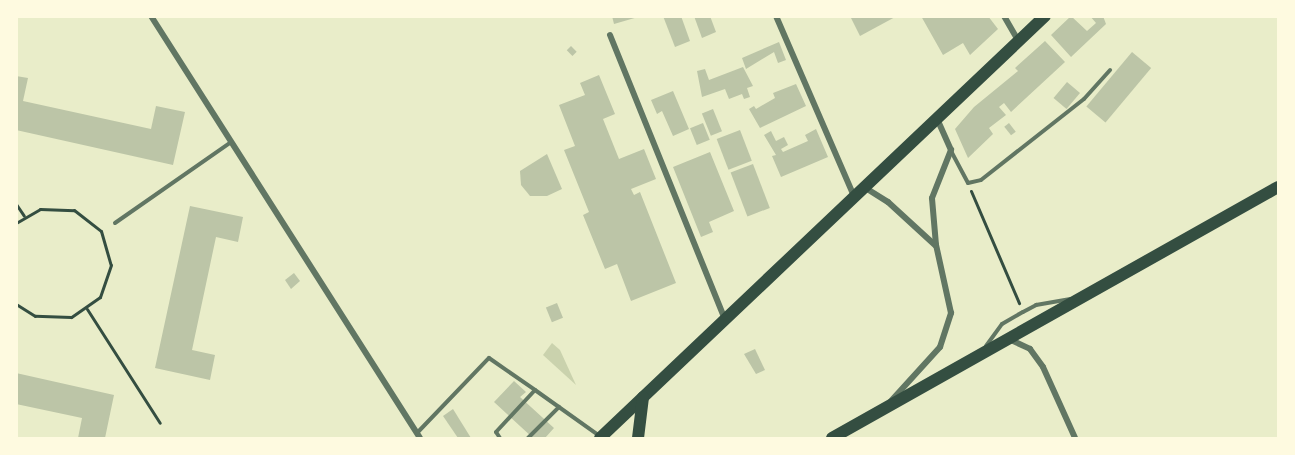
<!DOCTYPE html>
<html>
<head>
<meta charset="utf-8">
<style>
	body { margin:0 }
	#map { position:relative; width:1295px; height:455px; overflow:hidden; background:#e9edc9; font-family:"DejaVu Sans",sans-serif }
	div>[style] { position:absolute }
	.green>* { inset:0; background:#cad2ad }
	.building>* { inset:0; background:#bcc5a7; transform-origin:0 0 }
	.path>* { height:3px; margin:-1.5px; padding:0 1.5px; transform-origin:1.5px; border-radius:1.5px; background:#344e41 }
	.service>* { height:4px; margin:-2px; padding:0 2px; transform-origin:2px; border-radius:2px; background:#617663 }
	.minor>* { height:6px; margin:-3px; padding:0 3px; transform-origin:3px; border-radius:3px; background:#617663 }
	.secondary>* { height:12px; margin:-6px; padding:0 6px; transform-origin:6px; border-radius:6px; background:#344e41 }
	span { translate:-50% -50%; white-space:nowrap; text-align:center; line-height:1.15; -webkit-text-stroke:4.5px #fefae0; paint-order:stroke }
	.frame { position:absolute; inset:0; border:18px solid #fefae0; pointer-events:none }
</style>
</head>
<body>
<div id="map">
	<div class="green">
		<div style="clip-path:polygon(552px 343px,560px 350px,576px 385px,543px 355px)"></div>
	</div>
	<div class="building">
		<div style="clip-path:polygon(612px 16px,638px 16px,638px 17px,614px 24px)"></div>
		<div style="clip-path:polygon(663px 16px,681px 16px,690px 41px,675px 47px)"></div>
		<div style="clip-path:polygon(694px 16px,710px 16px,716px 32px,702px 38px)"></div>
		<div style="clip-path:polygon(850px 16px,897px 16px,860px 36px)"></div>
		<div style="clip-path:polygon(921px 16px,988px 16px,998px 29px,970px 55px,963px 43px,943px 55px)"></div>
		<div style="clip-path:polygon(1071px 16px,1087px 31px,1096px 23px,1090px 16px,1103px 16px,1106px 24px,1071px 57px,1051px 35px)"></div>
		<div style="clip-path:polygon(1045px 41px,1065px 62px,1011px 112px,1004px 103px,999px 107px,1006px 115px,989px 128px,993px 134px,968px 158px,955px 129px,974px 107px,1018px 71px,1015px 68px)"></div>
		<div style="clip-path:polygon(779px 42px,786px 60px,778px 63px,774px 52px,746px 69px,742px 58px)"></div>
		<div style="left:571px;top:46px;width:8px;height:6px;rotate:45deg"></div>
		<div style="left:1132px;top:52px;width:25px;height:71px;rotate:40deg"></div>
		<div style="clip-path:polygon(743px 67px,753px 86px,747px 88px,750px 97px,744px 99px,742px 94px,729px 99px,725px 89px,702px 97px,697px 71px,705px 69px,709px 80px)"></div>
		<div style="clip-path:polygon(599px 75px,615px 114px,603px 119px,619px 159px,644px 149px,656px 179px,631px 189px,634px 195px,640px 192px,676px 283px,631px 301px,617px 264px,605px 269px,583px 215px,589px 212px,564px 150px,575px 146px,559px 105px,585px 95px,580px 83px)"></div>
		<div style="clip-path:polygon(16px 76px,28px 78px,23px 101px,151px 129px,156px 106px,185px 112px,173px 165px,16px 130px)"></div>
		<div style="left:1067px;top:82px;width:17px;height:21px;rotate:40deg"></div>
		<div style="clip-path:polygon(796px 84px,806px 106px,760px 128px,749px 109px,754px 106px,756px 109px,775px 98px,773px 93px)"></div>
		<div style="clip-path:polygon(673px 91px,689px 129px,673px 136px,662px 111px,657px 114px,651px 100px)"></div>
		<div style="left:713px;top:109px;width:24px;height:12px;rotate:68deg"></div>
		<div style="left:703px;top:123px;width:18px;height:14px;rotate:68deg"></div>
		<div style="left:1009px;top:123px;width:11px;height:6px;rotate:52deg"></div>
		<div style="clip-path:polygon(816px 129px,828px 157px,781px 177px,772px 156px,776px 155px,764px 135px,771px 131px,776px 141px,784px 137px,788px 145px,781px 149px,783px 152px,808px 141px,805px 135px)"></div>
		<div style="left:740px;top:130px;width:33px;height:25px;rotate:69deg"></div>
		<div style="clip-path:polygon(710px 152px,734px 211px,709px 222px,713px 232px,701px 237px,673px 167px)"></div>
		<div style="clip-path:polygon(547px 154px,562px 189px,547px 196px,530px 196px,521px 185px,520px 171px)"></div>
		<div style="left:753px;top:164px;width:47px;height:24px;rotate:69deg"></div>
		<div style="clip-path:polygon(190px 206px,243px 217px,238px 242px,216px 237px,192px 350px,215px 355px,210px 380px,155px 368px)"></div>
		<div style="clip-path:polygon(294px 273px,300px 281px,291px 289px,285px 280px)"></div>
		<div style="left:557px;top:303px;width:16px;height:12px;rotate:68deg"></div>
		<div style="clip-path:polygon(755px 349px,765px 370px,756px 374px,744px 354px)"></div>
		<div style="clip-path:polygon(16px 373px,114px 395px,105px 438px,78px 438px,82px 418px,16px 404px)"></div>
		<div style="clip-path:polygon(514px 381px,526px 392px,520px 397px,554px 428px,545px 438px,533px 438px,494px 402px)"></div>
		<div style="clip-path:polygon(453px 409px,471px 438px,458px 438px,443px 416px)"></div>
	</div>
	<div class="path">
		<div style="left:971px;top:191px;width:122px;rotate:66.8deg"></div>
		<div style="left:16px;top:204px;width:14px;rotate:56deg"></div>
		<div style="left:16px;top:223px;width:28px;rotate:-30deg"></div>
		<div style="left:40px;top:209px;width:34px;rotate:2deg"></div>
		<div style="left:74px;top:210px;width:34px;rotate:38deg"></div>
		<div style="left:101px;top:231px;width:35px;rotate:74deg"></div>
		<div style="left:111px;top:265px;width:34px;rotate:109deg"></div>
		<div style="left:100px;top:297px;width:35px;rotate:145deg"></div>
		<div style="left:71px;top:317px;width:36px;rotate:-178deg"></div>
		<div style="left:35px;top:316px;width:22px;rotate:-148deg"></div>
		<div style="left:87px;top:309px;width:135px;rotate:57.4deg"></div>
	</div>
	<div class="service">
		<div style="left:951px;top:151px;width:36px;rotate:62deg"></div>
		<div style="left:968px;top:183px;width:13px;rotate:-13deg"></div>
		<div style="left:981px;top:180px;width:131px;rotate:-38.2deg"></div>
		<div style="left:1084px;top:99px;width:39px;rotate:-48deg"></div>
		<div style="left:115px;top:223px;width:141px;rotate:-34.9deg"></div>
		<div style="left:986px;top:346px;width:27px;rotate:-54deg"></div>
		<div style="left:1002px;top:324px;width:24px;rotate:-30deg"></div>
		<div style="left:1023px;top:312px;width:15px;rotate:-28deg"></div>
		<div style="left:1036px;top:305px;width:35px;rotate:-10deg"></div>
		<div style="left:417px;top:433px;width:104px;rotate:-46.2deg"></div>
		<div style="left:489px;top:358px;width:56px;rotate:34.8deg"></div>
		<div style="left:500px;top:438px;width:7px;rotate:-124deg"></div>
		<div style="left:496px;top:432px;width:57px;rotate:-47.1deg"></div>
		<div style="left:535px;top:390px;width:77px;rotate:35.5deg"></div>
		<div style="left:528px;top:438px;width:44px;rotate:-45deg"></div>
	</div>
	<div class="minor">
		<div style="left:151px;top:16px;width:500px;rotate:57.48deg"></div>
		<div style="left:776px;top:16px;width:196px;rotate:66.6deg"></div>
		<div style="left:1004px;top:16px;width:30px;rotate:60deg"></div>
		<div style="left:610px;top:35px;width:306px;rotate:68deg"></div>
		<div style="left:864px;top:187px;width:28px;rotate:32deg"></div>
		<div style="left:888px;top:202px;width:64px;rotate:42.5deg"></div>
		<div style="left:1011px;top:340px;width:21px;rotate:25deg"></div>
		<div style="left:1030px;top:349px;width:22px;rotate:54deg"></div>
		<div style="left:1043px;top:367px;width:78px;rotate:65.7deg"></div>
		<div style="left:891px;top:401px;width:73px;rotate:-47.8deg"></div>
		<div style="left:940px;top:347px;width:36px;rotate:-72deg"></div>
		<div style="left:951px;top:313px;width:70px;rotate:-102.4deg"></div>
		<div style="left:936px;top:245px;width:47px;rotate:-94.9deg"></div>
		<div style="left:932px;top:198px;width:52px;rotate:-68.4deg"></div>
		<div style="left:951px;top:150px;width:34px;rotate:-114deg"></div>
	</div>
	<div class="secondary">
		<div style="left:600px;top:438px;width:613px;rotate:-43.48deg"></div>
		<div style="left:638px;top:438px;width:41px;rotate:-83deg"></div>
		<div style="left:832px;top:438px;width:512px;rotate:-29.37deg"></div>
	</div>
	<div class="frame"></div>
</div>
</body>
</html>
